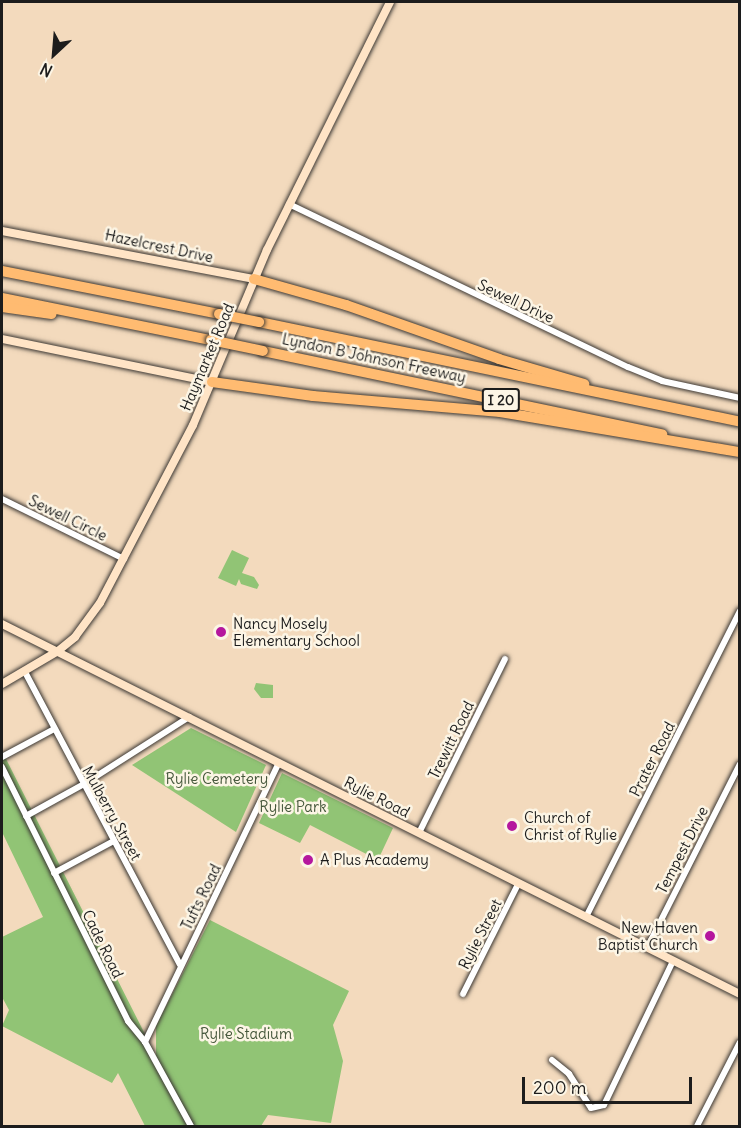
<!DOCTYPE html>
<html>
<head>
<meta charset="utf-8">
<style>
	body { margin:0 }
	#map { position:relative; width:741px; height:1128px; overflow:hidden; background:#f3dabd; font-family:Delius,sans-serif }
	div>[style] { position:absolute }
	.green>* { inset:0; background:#91c475 }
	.roads { filter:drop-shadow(0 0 2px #3c3834) drop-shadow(0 0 2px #3c3834) }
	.street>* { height:6px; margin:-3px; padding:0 3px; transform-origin:3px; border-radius:3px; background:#fff }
	.secondary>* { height:8px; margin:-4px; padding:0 4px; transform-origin:4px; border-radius:4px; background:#ffe4c6 }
	.highway>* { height:10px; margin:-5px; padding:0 5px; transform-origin:5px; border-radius:5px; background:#ffbb71 }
	.bridges { filter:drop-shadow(0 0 2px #3c3834) drop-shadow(0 0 2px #3c3834) }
	.highway-bridge>* { height:10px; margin:-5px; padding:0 5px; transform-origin:5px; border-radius:5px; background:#ffbb71 }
	.dots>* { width:16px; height:16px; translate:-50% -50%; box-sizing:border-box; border:3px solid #fcf5e5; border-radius:50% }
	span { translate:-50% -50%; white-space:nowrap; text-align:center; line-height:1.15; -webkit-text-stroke:5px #fcf5e5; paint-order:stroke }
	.shield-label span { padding:2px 4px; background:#fcf5e5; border:2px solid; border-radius:4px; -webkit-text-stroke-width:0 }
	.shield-label { font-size:14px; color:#1c1c1c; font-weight:700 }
	.street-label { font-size:15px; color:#1c1c1c }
	.poi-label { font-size:15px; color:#1c1c1c }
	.left { translate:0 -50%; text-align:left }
	.right { translate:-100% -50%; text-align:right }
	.park-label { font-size:15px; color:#45573b }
	.frame { position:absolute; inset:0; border:3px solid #1c1c1c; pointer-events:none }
	.north { position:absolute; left:24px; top:24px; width:60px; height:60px; -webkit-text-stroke:4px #fcf5e5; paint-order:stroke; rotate:206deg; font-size:16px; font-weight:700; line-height:24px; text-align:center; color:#1c1c1c }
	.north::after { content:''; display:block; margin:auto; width:21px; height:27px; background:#1c1c1c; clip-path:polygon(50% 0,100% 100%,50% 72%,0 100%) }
	.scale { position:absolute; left:522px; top:1077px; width:170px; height:27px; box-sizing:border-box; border:3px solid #1c1c1c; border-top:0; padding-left:8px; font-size:18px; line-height:21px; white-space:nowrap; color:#1c1c1c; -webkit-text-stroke:4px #fcf5e5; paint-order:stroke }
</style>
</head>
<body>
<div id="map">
	<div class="green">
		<div style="clip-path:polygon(232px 550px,249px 558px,242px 573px,254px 577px,259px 585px,257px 589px,241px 584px,239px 579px,236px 586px,218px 578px)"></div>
		<div style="clip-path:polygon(256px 683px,273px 685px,273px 698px,261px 698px,254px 689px)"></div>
		<div style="clip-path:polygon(191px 728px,266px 765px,236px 832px,132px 765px)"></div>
		<div style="clip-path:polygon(2px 751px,156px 1056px,156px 1026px,210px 920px,349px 991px,333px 1025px,343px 1061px,331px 1123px,268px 1115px,261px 1126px,145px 1126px,118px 1073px,112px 1083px,2px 1026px,9px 1010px,2px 997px,2px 937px,43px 917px,2px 832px)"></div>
		<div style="clip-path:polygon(282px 773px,393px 828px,378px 860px,310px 825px,300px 843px,259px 823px)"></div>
	</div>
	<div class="roads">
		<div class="street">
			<div style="left:289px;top:204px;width:376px;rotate:25.7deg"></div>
			<div style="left:628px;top:367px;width:37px;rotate:22deg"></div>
			<div style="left:662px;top:381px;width:80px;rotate:12.3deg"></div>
			<div style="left:2px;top:499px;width:136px;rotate:26.2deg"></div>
			<div style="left:25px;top:672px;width:331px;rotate:62.1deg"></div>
			<div style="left:2px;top:757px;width:59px;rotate:-28.3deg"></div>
			<div style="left:2px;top:767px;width:284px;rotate:63.6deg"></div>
			<div style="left:128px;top:1021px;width:27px;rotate:51deg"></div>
			<div style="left:145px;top:1042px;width:96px;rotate:61.3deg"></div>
			<div style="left:26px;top:816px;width:66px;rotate:-28.9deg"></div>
			<div style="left:84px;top:784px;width:125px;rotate:-32.5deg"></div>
			<div style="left:419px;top:833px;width:194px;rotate:-63.7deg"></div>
			<div style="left:54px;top:873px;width:68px;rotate:-28.1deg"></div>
			<div style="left:586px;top:917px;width:343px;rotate:-63.3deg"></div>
			<div style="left:647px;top:948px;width:206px;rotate:-63.2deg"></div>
			<div style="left:463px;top:994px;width:123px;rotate:-63.4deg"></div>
			<div style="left:145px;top:1042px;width:310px;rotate:-64.4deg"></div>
			<div style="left:552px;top:1060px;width:22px;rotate:39deg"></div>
			<div style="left:569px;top:1074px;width:40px;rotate:57.1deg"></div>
			<div style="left:591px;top:1108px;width:13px;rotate:-13deg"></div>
			<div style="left:604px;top:1105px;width:160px;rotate:-64.4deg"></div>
			<div style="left:697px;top:1126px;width:94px;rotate:-62.9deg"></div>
		</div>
		<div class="secondary">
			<div style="left:2px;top:231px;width:257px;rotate:10.8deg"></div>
			<div style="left:2px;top:339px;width:214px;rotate:11.6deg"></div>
			<div style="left:2px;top:624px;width:826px;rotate:26.63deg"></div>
			<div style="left:2px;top:684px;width:65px;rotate:-30.5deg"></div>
			<div style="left:58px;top:651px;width:22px;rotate:-39deg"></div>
			<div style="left:75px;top:637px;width:42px;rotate:-53.7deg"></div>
			<div style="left:100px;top:603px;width:201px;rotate:-62.4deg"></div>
			<div style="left:193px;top:425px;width:190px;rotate:-67.1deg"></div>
			<div style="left:267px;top:250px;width:277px;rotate:-63.6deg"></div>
		</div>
		<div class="highway">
			<div style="left:2px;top:271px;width:221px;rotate:11.2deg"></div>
			<div style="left:254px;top:279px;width:96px;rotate:15.8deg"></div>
			<div style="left:346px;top:305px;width:162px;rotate:19.4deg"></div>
			<div style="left:499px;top:359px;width:89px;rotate:16.4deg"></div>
			<div style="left:2px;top:298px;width:213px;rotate:11.4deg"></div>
			<div style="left:2px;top:307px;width:50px;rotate:8deg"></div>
			<div style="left:259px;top:322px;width:491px;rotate:11.7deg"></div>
			<div style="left:263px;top:351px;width:408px;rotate:11.8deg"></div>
			<div style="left:212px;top:382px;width:102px;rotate:7.9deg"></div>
			<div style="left:313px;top:396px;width:188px;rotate:4.9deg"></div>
			<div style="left:500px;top:412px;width:243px;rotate:9.5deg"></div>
		</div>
	</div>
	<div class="bridges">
		<div class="highway-bridge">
			<div style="left:219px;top:314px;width:41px;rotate:11.3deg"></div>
			<div style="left:211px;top:340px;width:53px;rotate:11.9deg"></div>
		</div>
	</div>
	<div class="dots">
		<div style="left:221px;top:632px;background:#b5179e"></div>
		<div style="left:512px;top:826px;background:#b5179e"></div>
		<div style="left:308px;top:860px;background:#b5179e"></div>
		<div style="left:710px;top:936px;background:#b5179e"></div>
	</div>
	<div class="shield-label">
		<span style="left:501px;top:400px">I 20</span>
	</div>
	<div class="street-label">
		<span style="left:159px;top:246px;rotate:12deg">Hazelcrest Drive</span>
		<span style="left:516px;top:301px;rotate:25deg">Sewell Drive</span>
		<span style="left:207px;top:357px;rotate:-67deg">Haymarket Road</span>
		<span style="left:374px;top:358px;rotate:12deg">Lyndon B Johnson Freeway</span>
		<span style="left:68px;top:518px;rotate:26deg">Sewell Circle</span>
		<span style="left:451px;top:740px;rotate:-64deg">Trewitt Road</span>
		<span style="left:652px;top:759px;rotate:-63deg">Prater Road</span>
		<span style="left:377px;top:797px;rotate:27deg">Rylie Road</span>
		<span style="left:112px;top:813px;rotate:61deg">Mulberry Street</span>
		<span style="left:682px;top:850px;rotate:-63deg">Tempest Drive</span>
		<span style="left:201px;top:897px;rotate:-64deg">Tufts Road</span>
		<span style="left:480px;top:934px;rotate:-63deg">Rylie Street</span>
		<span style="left:103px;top:944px;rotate:64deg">Cade Road</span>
	</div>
	<div class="poi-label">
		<span class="left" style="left:233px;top:632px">Nancy Mosely<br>Elementary School</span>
		<span class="left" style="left:524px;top:826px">Church of<br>Christ of Rylie</span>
		<span class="left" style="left:320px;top:860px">A Plus Academy</span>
		<span class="right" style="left:698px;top:936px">New Haven<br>Baptist Church</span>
	</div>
	<div class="park-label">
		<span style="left:217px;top:779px">Rylie Cemetery</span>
		<span style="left:293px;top:807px">Rylie Park</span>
		<span style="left:246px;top:1034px">Rylie Stadium</span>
	</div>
	<div class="frame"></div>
	<div class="north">N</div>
	<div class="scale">200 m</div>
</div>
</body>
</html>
